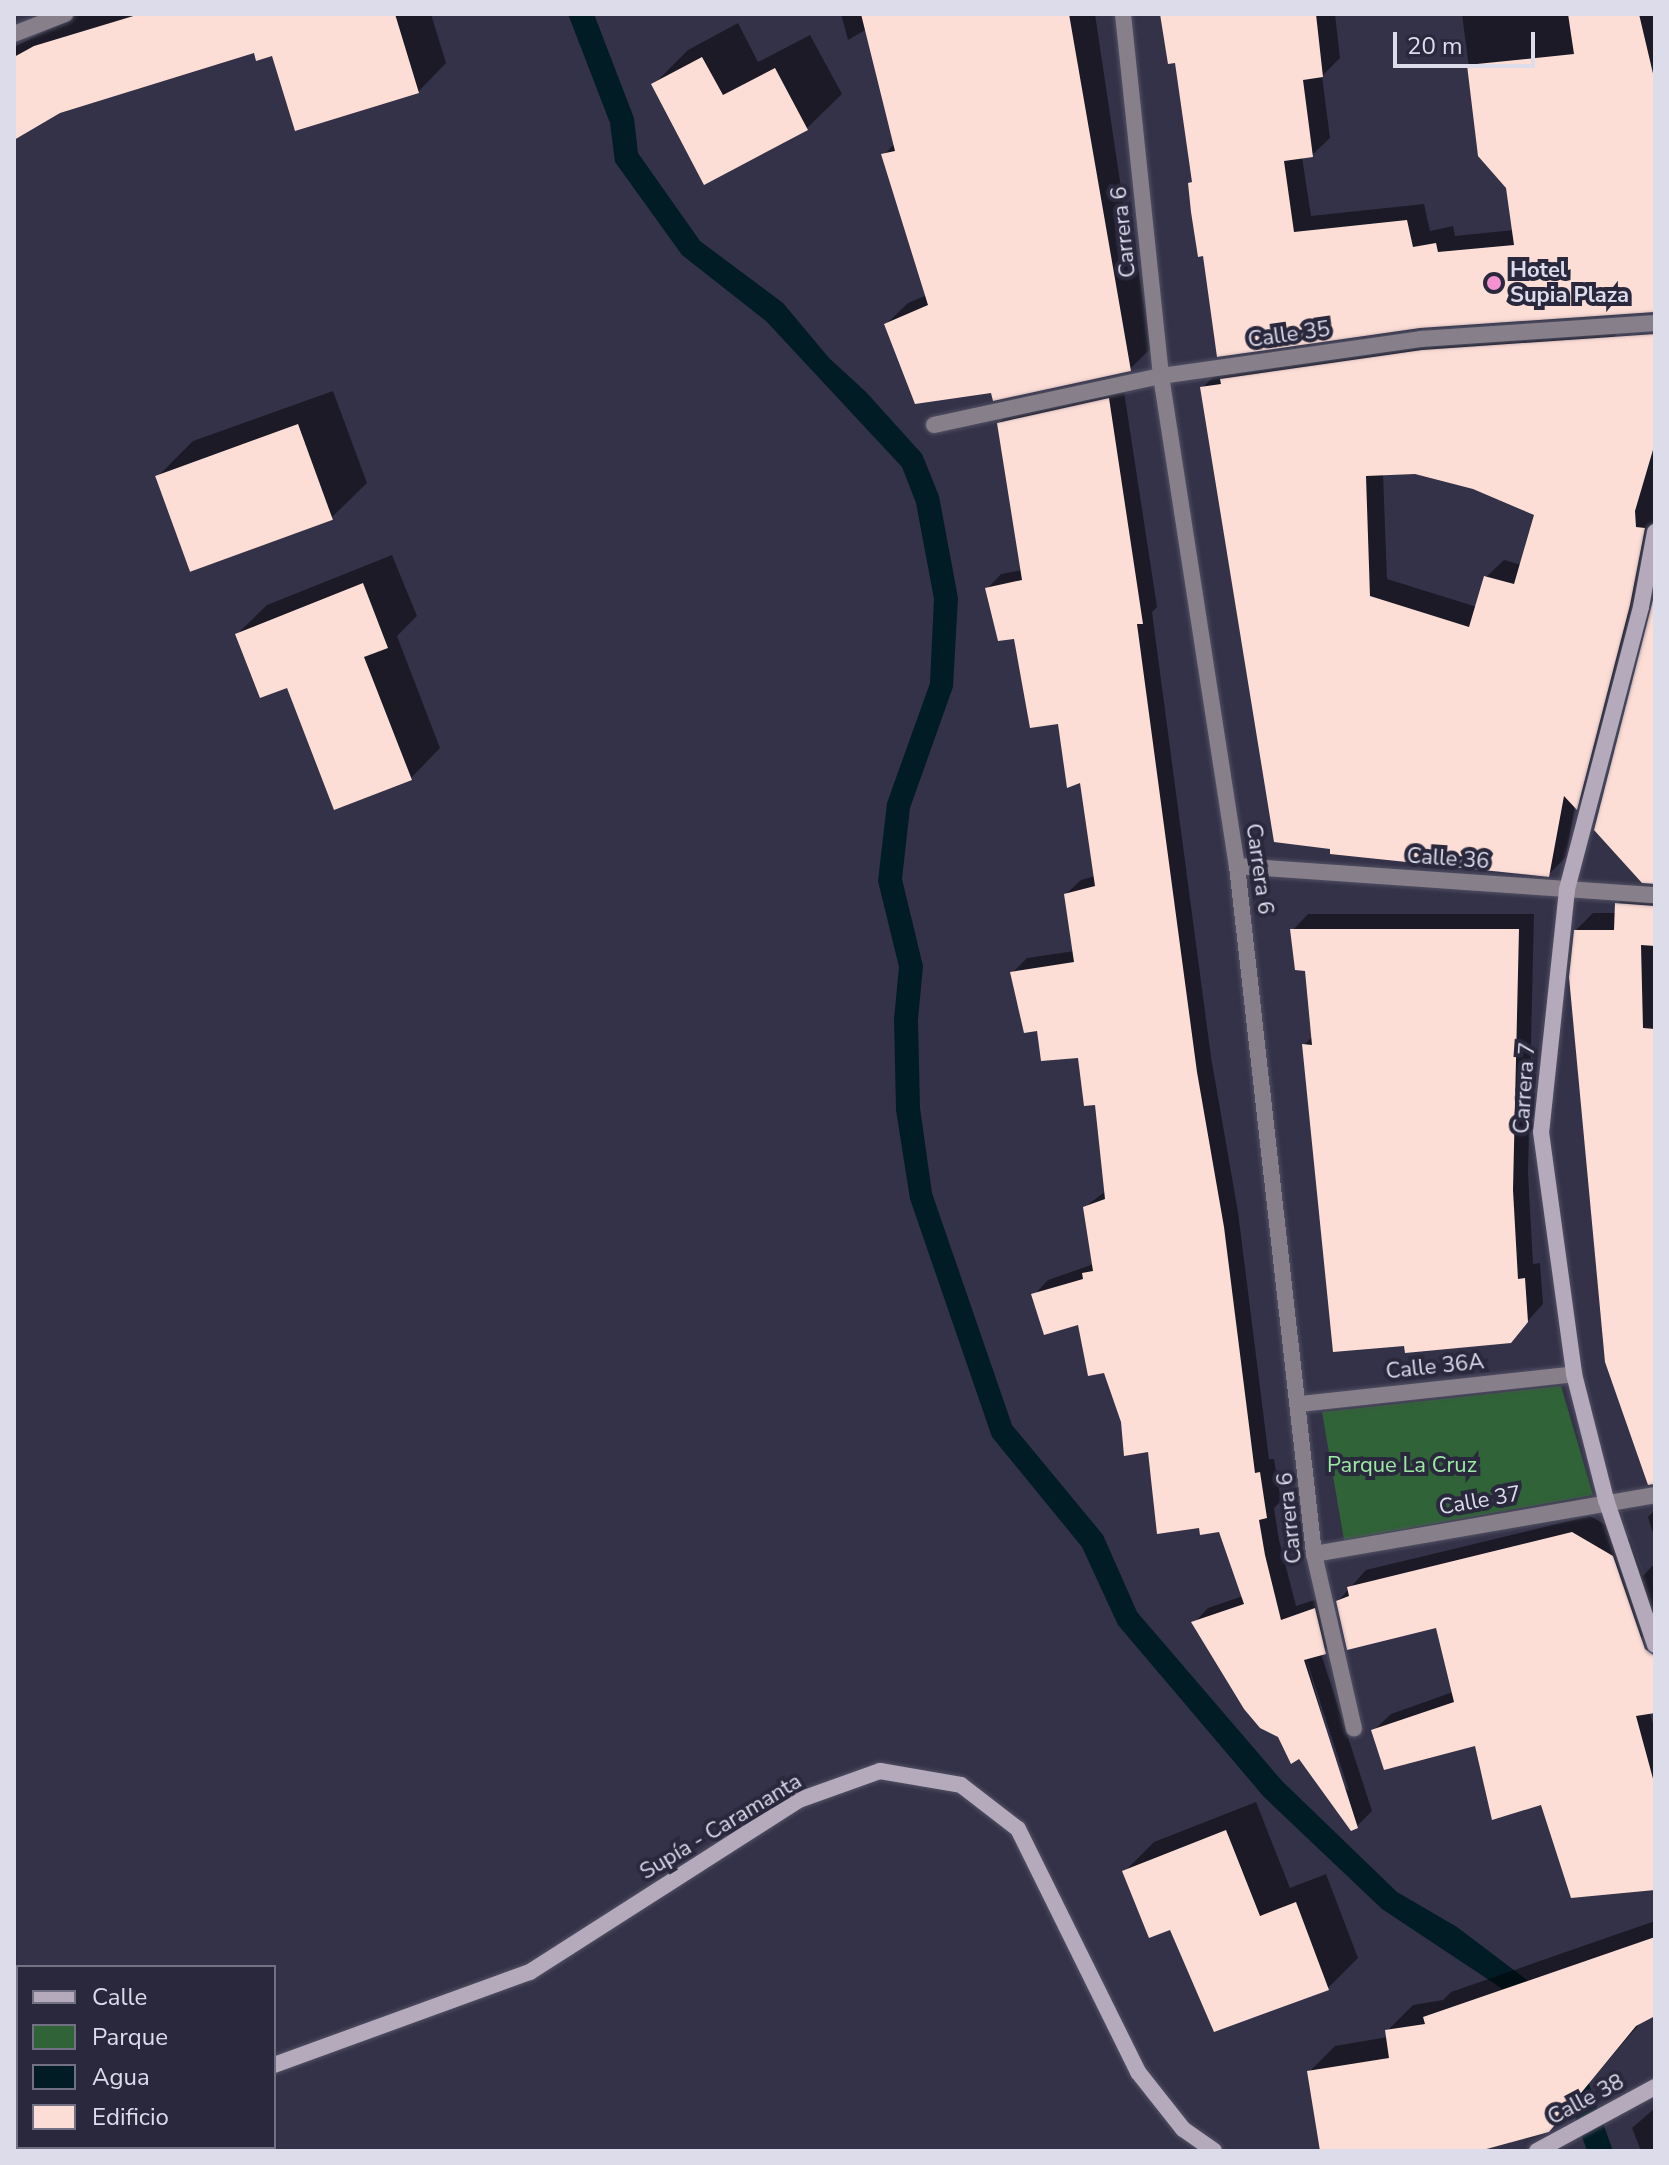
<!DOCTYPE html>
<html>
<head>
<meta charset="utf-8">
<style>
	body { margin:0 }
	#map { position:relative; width:1669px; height:2165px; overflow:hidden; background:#343248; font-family:"Nunito Sans",sans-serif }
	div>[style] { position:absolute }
	.green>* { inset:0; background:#306337 }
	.water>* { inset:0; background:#021c25 }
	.shadow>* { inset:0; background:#0007 }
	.building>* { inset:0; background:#fdded7; transform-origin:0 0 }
	.roads { filter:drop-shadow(0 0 2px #525165) drop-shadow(0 0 2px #525165) }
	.minor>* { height:16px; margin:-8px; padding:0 8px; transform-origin:8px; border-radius:8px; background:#87808a }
	.secondary>* { height:16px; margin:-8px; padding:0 8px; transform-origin:8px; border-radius:8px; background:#b5aabb }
	.dots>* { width:22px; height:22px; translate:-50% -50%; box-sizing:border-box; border:4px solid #2a283d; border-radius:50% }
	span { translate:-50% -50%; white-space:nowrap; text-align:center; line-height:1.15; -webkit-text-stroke:8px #2a283d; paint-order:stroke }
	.street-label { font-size:22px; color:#dddceb }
	.poi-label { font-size:22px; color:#dddceb; font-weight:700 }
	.left { translate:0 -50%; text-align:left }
	.park-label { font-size:22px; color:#9de9a4 }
	.frame { position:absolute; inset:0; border:16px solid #dddceb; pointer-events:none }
	.legend { position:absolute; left:16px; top:1965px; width:260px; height:184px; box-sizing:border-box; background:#2a283d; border:2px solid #727083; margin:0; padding:10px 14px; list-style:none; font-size:24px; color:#dddceb }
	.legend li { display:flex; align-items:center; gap:16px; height:40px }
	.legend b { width:40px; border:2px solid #727083 }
	.scale { position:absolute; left:1393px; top:32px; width:142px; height:36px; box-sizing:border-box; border:4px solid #dddceb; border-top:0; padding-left:10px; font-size:24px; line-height:28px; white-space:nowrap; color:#dddceb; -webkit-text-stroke:6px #2a283d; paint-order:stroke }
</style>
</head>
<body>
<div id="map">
	<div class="green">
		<div style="clip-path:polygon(1561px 1386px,1593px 1495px,1344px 1540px,1322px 1412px)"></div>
	</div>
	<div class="water">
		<div style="clip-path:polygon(568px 14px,594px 14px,634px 118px,638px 153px,700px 241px,783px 303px,829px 358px,866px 392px,922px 454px,939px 496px,958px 598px,953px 687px,910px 808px,902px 879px,923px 966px,918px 1020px,920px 1108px,932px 1193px,1012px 1425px,1103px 1535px,1137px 1612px,1282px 1781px,1397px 1892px,1457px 1927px,1527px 1980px,1574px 2042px,1613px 2151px,1587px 2151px,1554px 2055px,1507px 1992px,1382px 1909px,1264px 1797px,1118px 1625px,1082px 1547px,992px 1437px,910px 1199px,896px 1110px,894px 1019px,899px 967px,878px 881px,887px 803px,930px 683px,934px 599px,916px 503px,902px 467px,766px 321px,682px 255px,615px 162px,610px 123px)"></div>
	</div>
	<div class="shadow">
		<div style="clip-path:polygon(79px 14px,431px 14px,446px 63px,418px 92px,255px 51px,60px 111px,14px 137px,14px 47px)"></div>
		<div style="clip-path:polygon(841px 14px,1095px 14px,1131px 255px,1136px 255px,1151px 348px,1130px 369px,993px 390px,886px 324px,908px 303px,927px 295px,884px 155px,895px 143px,867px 29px,848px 40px)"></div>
		<div style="clip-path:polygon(1170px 14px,1335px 14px,1340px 58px,1322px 76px,1330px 138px,1312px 155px,1302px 157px,1311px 216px,1424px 204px,1430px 231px,1453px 226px,1455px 236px,1514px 230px,1508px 187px,1480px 155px,1462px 14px,1655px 14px,1655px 298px,1205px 254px,1190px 184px,1194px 180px)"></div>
		<div style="clip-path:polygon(738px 23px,758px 62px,810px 35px,842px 94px,806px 129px,653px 85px,688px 50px)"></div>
		<div style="clip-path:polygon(evenodd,1630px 320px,1612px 339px,1655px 335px,1655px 535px,1593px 790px,1575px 805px,1566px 857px,1548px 875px,1202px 388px,1220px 371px,1630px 320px,1415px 472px,1473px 487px,1537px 514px,1522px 565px,1504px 560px,1486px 577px,1477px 607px,1387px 579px,1383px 473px,1415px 472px)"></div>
		<div style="clip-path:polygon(evenodd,1123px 385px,1157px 607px,1152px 612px,1211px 1057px,1238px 1212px,1269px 1459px,1274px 1459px,1281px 1501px,1274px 1508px,1279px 1540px,1296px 1606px,1330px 1595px,1340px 1638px,1321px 1654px,1372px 1811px,1357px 1826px,1194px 1623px,1208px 1608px,1243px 1596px,1221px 1530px,1123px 1422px,1106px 1371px,1079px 1323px,1034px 1295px,1048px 1280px,1094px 1264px,1085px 1207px,1107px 1190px,1097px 1103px,1080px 1055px,1039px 1029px,1012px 973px,1027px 958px,1075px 951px,1066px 894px,1081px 880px,1095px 876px,1082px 780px,1060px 722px,987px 589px,1001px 574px,1022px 570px,999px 423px,1014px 409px,1123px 385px,1303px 1649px,1349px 1791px,1342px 1785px,1303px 1649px)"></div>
		<div style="clip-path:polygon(333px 391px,367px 483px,331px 518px,158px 476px,193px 441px)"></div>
		<div style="clip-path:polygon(392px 555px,417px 616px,397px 636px,440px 748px,411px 778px,288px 685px,237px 634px,267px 605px)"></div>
		<div style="clip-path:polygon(1635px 887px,1655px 888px,1655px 1471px,1576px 930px,1593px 913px,1617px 913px,1617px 904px)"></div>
		<div style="clip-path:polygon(1308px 914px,1534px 914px,1528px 1173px,1533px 1264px,1540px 1263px,1543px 1304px,1510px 1341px,1304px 1045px,1313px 1036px,1307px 969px,1293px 930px)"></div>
		<div style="clip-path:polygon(1655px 1510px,1655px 1540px,1648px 1517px)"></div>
		<div style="clip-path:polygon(1590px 1516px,1630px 1539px,1643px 1576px,1655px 1563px,1655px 1628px,1631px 1645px,1655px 1731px,1655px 1888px,1542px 1803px,1476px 1743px,1373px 1731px,1391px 1714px,1453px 1692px,1438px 1626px,1338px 1601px,1366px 1570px)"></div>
		<div style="clip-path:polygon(1256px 1802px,1290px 1888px,1326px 1874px,1358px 1958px,1328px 1988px,1171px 1927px,1124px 1872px,1154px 1842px)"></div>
		<div style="clip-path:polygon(1655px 1921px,1655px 2013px,1643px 2020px,1548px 2130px,1437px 2151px,1322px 2151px,1309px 2072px,1335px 2046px,1388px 2037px,1387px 2031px,1413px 2005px,1443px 2000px,1451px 1992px)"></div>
		<div style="clip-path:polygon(1655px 2108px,1655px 2151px,1641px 2151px,1632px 2128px)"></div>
	</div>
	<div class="building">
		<div style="clip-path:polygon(140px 14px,395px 14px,419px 93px,295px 131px,272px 56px,256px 61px,254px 53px,60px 113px,14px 140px,14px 57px,34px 46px)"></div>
		<div style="clip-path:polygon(861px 14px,1069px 14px,1131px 371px,993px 401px,991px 393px,915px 404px,884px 324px,928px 305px,881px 154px,895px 151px)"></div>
		<div style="clip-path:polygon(1160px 14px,1316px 14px,1323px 77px,1303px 80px,1313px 157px,1284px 161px,1294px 232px,1407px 220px,1413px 247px,1436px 243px,1438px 252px,1514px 245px,1506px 188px,1478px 156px,1467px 65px,1574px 54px,1568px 14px,1639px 14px,1655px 82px,1655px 312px,1420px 328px,1217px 357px,1203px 256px,1198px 257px,1191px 212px,1188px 183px,1192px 182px,1175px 63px,1168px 64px)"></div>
		<div style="clip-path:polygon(702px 57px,723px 95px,775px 68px,808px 130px,704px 185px,651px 84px)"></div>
		<div style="clip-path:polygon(evenodd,1655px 334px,1655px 443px,1635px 511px,1636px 527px,1645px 528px,1630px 605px,1577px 810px,1564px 796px,1549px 877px,1330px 854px,1330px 849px,1274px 842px,1200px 387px,1221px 384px,1220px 379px,1422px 350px,1655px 334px,1415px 474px,1473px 489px,1534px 515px,1514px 584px,1484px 576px,1469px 627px,1370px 596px,1366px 476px,1415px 474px)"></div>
		<div style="clip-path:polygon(1109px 398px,1143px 624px,1137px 624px,1197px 1072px,1224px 1227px,1255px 1473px,1260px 1472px,1267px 1518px,1259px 1520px,1265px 1555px,1281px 1620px,1315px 1608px,1326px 1654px,1304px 1660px,1358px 1828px,1351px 1831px,1299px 1759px,1291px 1764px,1278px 1737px,1260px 1728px,1244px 1709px,1191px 1622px,1244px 1604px,1219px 1532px,1200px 1535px,1199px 1528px,1157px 1534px,1148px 1452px,1124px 1456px,1121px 1422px,1104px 1373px,1088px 1376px,1078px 1325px,1044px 1335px,1031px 1294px,1083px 1279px,1082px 1273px,1093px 1271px,1083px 1207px,1105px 1199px,1095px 1105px,1084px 1106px,1078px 1058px,1041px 1061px,1037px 1031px,1024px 1033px,1010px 972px,1074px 962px,1064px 894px,1095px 886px,1080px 783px,1067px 788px,1058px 724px,1030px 728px,1014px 639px,998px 641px,985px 588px,1022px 580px,997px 423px)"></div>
		<div style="left:298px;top:424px;width:102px;height:152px;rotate:70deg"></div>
		<div style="clip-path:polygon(363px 583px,388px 648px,364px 657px,412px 780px,334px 810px,287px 688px,260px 698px,235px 634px)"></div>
		<div style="clip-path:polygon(1655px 592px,1655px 884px,1642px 883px,1594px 830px)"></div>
		<div style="clip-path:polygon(1615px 903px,1655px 906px,1655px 946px,1641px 945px,1643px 1028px,1655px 1029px,1655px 1484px,1648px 1485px,1605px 1362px,1569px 977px,1574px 930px,1614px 930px)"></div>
		<div style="clip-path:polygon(1290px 929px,1519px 929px,1513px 1190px,1518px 1279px,1525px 1278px,1528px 1322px,1511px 1343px,1405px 1353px,1404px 1346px,1333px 1352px,1302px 1044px,1312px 1045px,1305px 971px,1295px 970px)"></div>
		<div style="clip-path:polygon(1572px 1532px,1613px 1556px,1645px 1649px,1655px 1656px,1655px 1713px,1636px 1716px,1655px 1786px,1655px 1890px,1571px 1898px,1541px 1805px,1492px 1820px,1475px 1746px,1384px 1770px,1371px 1730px,1454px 1702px,1436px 1628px,1347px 1650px,1336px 1601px,1349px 1596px,1347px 1587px)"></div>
		<div style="clip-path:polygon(1226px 1830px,1260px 1916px,1296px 1902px,1329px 1990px,1214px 2032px,1170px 1930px,1149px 1938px,1122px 1871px)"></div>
		<div style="clip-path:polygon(1655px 1937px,1655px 2016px,1636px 2026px,1549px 2132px,1479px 2151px,1320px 2151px,1307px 2071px,1389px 2058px,1385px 2030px,1425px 2024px,1423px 2017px)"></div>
	</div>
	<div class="roads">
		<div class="minor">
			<div style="left:1123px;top:14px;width:364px;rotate:84deg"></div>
			<div style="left:1161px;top:376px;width:496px;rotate:81.2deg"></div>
			<div style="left:1237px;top:866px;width:692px;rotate:83.61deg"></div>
			<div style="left:1314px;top:1554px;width:179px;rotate:77.1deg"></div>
			<div style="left:14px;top:34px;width:55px;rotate:-21.4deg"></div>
			<div style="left:934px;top:425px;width:232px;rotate:-12.2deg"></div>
			<div style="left:1161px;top:376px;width:263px;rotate:-8.1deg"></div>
			<div style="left:1421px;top:339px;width:235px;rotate:-3.9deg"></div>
			<div style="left:1237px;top:866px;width:419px;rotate:4deg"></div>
			<div style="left:1300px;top:1404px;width:276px;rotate:-6.2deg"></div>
			<div style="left:1314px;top:1554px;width:346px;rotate:-9.8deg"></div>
		</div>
		<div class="secondary">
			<div style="left:1655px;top:532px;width:76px;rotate:100.6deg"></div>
			<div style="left:1641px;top:607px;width:293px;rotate:104.7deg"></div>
			<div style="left:1567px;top:890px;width:243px;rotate:96.1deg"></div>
			<div style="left:1541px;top:1132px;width:244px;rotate:82.2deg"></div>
			<div style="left:1574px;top:1374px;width:130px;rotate:75.7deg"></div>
			<div style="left:1606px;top:1500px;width:153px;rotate:71.3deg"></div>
			<div style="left:274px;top:2065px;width:272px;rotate:-20deg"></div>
			<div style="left:530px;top:1972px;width:319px;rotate:-32.6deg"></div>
			<div style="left:799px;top:1800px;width:86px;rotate:-19.7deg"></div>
			<div style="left:880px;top:1771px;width:82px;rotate:9.8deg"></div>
			<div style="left:961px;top:1785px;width:72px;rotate:37.7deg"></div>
			<div style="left:1018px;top:1829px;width:271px;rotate:63.7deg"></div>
			<div style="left:1138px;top:2072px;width:73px;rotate:51.7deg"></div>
			<div style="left:1183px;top:2129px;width:38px;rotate:35deg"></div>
			<div style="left:72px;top:2151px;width:8px;rotate:-30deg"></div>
			<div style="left:1537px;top:2151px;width:134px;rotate:-28.5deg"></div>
		</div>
	</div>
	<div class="dots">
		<div style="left:1494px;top:283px;background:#f590d1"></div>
	</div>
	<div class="street-label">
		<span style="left:1124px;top:232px;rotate:-96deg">Carrera 6</span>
		<span style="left:1289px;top:335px;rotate:-8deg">Calle 35</span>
		<span style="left:1448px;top:859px;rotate:4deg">Calle 36</span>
		<span style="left:1259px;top:869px;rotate:82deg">Carrera 6</span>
		<span style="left:1525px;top:1088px;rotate:-86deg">Carrera 7</span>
		<span style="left:1435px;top:1367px;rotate:-6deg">Calle 36A</span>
		<span style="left:1480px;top:1501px;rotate:-10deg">Calle 37</span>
		<span style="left:1290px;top:1518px;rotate:-96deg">Carrera 6</span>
		<span style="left:721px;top:1827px;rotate:-31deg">Supía - Caramanta</span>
		<span style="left:1586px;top:2100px;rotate:-28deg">Calle 38</span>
	</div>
	<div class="poi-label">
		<span class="left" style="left:1510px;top:283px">Hotel<br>Supia Plaza</span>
	</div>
	<div class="park-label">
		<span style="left:1402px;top:1466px">Parque La Cruz</span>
	</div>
	<div class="frame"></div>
	<ul class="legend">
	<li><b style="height:10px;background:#b5aabb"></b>Calle</li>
	<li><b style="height:22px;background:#306337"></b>Parque</li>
	<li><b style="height:22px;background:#021c25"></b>Agua</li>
	<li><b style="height:22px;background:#fdded7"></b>Edificio</li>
	</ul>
	<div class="scale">20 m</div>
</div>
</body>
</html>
